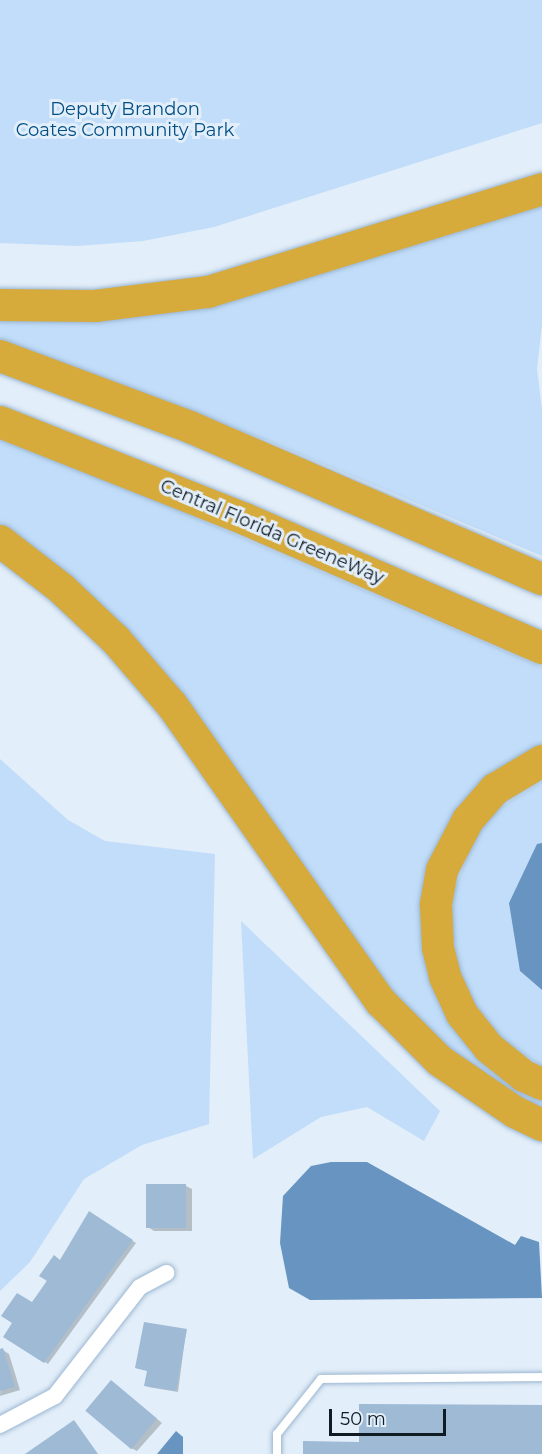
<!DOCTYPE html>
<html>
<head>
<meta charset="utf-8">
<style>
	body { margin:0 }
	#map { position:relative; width:542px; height:1454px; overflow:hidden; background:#e2eef9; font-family:Montserrat,sans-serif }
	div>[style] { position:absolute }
	.green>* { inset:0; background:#c1ddf9 }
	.water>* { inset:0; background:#6794c0 }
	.shadow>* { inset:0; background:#0003 }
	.building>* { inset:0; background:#9fbad5; transform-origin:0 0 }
	.roads { filter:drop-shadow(0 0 2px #9bb6d1) drop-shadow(0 0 2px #9bb6d1) }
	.lane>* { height:8px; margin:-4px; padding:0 4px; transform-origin:4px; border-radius:4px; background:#fff }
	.street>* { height:16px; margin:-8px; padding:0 8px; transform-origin:8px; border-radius:8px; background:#fff }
	.highway>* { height:32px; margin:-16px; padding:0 16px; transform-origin:16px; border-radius:16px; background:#d7aa3c }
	span { translate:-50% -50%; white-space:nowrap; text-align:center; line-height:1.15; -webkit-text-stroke:6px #e2eef9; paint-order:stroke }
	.park-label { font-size:18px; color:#014f85 }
	.street-label { font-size:18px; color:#101b24 }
	.scale { position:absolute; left:329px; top:1409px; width:117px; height:27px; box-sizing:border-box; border:3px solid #101b24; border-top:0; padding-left:8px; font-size:18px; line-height:21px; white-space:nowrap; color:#101b24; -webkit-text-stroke:4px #e2eef9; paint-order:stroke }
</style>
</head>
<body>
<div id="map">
	<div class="green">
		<div style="clip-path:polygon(0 0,542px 0,542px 123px,214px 227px,143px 241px,78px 246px,0 243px)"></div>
		<div style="clip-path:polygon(542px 195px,542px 325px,537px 369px,542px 409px,542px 556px,268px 441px,0 340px,0 311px,68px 313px)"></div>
		<div style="clip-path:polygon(0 440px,104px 478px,542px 667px,542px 747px,507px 765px,424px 940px,542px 1099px,542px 1116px,505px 1096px,399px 1010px,282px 848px,0 531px)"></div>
		<div style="clip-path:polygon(0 759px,68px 820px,105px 841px,215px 854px,209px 1124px,142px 1145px,84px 1179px,30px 1262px,0 1291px)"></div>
		<div style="clip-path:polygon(542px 782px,542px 843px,537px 845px,520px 971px,542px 990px,542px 1067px,504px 1040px,470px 998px,459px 975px,451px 915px,455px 888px,475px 837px,493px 812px)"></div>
		<div style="clip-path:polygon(241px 921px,440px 1111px,424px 1141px,367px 1107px,321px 1117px,253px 1159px)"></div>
	</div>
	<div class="water">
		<div style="clip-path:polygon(542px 843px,542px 990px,520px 971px,509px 903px,537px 844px)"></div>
		<div style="clip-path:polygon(331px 1162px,367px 1162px,515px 1245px,521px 1236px,539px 1242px,542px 1298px,310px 1300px,289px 1288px,280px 1243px,283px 1196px,311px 1166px)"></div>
		<div style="clip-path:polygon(176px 1431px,183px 1437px,183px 1454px,157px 1454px)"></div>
	</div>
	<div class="shadow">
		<div style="clip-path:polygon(186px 1186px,192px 1189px,192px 1231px,154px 1231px,148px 1227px)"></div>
		<div style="clip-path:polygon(90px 1213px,136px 1243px,48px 1364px,5px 1336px,32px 1304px)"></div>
		<div style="clip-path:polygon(186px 1331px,178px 1392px,148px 1387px,149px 1371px,137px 1368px)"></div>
		<div style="clip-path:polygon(3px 1350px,9px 1354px,20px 1390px,0 1396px)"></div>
		<div style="clip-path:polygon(112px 1382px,162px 1423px,137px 1451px,131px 1448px)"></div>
	</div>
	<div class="building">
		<div style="left:146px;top:1184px;width:40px;height:44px"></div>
		<div style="clip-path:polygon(89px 1211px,133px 1240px,44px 1363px,3px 1337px,12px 1323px,1px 1316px,17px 1293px,32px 1302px,47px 1281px,39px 1276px,54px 1255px,60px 1260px)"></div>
		<div style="clip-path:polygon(144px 1322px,187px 1329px,176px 1391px,144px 1386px,147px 1371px,135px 1368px)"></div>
		<div style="clip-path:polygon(3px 1348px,15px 1387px,0 1391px,0 1349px)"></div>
		<div style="left:111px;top:1380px;width:60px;height:40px;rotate:40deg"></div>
		<div style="clip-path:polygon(359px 1404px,542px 1405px,542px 1454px,303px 1454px,303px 1441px,359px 1442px)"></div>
		<div style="clip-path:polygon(74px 1420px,98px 1454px,25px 1454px)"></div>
	</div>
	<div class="roads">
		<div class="lane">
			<div style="left:277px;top:1454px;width:20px;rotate:-90deg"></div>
			<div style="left:277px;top:1434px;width:70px;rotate:-51.3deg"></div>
			<div style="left:321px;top:1379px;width:221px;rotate:-0.5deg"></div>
		</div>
		<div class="street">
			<div style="left:0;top:1425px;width:62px;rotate:-27.8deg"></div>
			<div style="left:55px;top:1396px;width:138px;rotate:-52.1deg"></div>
			<div style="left:140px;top:1287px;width:30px;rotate:-28deg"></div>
		</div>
		<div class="highway">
			<div style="left:0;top:305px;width:95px;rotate:0.6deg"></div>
			<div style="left:95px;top:306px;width:114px;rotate:-7.1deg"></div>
			<div style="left:208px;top:292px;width:350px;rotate:-17.1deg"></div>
			<div style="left:0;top:356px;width:203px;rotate:20.5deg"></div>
			<div style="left:190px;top:427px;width:383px;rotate:23.4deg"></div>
			<div style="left:0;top:422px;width:264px;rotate:21.6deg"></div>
			<div style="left:245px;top:519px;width:324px;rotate:23.5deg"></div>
			<div style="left:0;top:541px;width:78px;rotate:37.7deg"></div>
			<div style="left:62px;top:589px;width:74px;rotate:43.4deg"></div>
			<div style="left:116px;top:640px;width:86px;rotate:49.3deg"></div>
			<div style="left:172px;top:705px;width:363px;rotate:54.9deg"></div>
			<div style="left:381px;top:1002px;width:83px;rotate:45deg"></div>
			<div style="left:440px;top:1061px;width:91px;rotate:34.2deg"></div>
			<div style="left:515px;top:1112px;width:30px;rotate:26deg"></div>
			<div style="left:542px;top:761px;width:55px;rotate:149.2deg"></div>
			<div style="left:495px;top:789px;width:41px;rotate:131.1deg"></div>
			<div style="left:468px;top:820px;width:56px;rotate:117.5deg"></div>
			<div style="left:442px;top:870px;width:36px;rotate:100deg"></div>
			<div style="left:436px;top:905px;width:43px;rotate:87.3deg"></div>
			<div style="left:438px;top:948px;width:30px;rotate:76deg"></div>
			<div style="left:445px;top:977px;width:41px;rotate:65.3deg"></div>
			<div style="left:462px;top:1014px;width:43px;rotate:51.5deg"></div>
			<div style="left:489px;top:1048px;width:45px;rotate:38.7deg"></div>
			<div style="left:524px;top:1076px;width:20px;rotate:24deg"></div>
		</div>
	</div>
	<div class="park-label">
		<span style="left:125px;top:120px">Deputy Brandon<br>Coates Community Park</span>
	</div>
	<div class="street-label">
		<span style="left:272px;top:532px;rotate:23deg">Central Florida GreeneWay</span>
	</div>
	<div class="scale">50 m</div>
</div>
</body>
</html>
